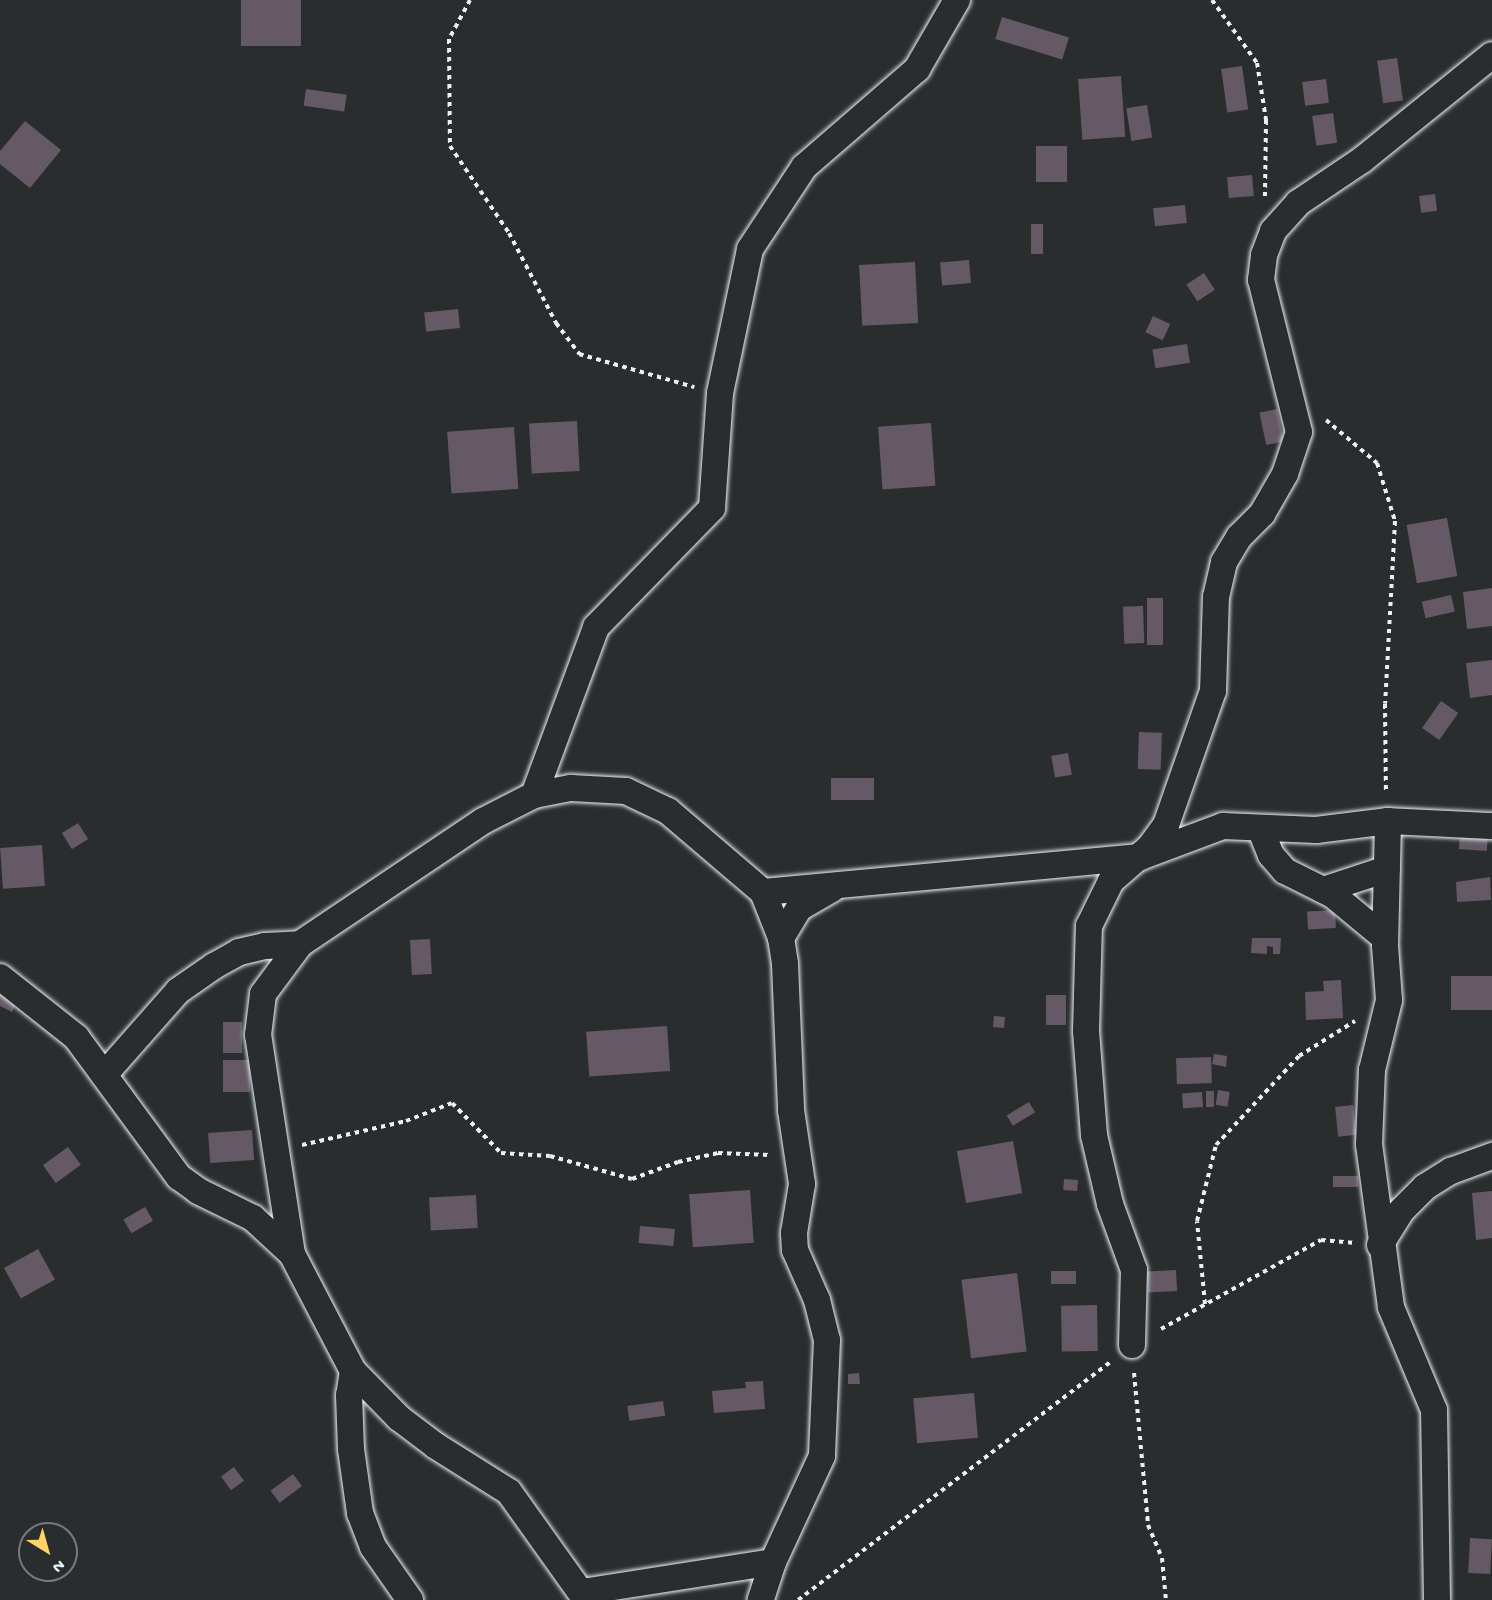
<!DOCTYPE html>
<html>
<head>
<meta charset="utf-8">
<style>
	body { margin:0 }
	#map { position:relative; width:1492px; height:1600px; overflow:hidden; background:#2a2d2e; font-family:"Gochi Hand",sans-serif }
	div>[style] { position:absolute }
	.building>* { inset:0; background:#665966; transform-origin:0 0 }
	.path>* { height:4px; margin-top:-2px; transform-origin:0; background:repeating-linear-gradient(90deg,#e8f1f8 0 4.5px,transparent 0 9px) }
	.roads { filter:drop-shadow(0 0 2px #e8f1f8) drop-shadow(0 0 2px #e8f1f8) }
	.street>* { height:26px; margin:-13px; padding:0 13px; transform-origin:13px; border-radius:13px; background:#2a2d2e }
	span { translate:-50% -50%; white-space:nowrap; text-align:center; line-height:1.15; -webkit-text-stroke:5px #2a2d2e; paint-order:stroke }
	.north { position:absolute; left:18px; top:1522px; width:60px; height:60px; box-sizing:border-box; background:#2a2d2e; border:2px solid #767b7f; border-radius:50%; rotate:143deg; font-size:16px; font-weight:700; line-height:24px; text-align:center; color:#e8f1f8 }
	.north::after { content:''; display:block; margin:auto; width:21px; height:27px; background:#ffd166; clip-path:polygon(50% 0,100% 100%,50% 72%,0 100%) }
</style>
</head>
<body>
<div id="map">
	<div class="building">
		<div style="left:241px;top:0;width:60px;height:46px"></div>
		<div style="left:1002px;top:17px;width:70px;height:23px;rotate:17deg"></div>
		<div style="left:1397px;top:58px;width:43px;height:20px;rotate:82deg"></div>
		<div style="left:1242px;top:66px;width:44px;height:21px;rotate:82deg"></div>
		<div style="left:1121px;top:76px;width:61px;height:43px;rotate:86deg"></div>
		<div style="left:1326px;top:79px;width:24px;height:24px;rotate:83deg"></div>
		<div style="left:306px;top:89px;width:41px;height:17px;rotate:8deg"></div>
		<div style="left:1147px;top:105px;width:33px;height:21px;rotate:81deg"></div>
		<div style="left:1333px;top:113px;width:30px;height:21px;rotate:82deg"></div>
		<div style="clip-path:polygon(25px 121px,61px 150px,30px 188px,0 164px,0 151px)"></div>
		<div style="left:1067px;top:146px;width:36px;height:31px;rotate:90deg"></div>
		<div style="left:1252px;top:175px;width:21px;height:25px;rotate:85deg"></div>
		<div style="left:1435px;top:194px;width:17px;height:16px;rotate:83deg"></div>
		<div style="left:1185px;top:205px;width:18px;height:32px;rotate:84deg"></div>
		<div style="left:1031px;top:224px;width:12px;height:30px"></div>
		<div style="left:969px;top:260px;width:23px;height:29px;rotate:85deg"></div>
		<div style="left:915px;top:262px;width:61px;height:56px;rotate:87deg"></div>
		<div style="left:1204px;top:273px;width:20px;height:21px;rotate:57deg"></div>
		<div style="left:458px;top:309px;width:19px;height:34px;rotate:84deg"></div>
		<div style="left:1153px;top:316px;width:19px;height:18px;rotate:25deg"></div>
		<div style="left:1187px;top:344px;width:19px;height:35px;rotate:81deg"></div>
		<div style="left:1277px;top:409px;width:33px;height:18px;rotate:78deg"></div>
		<div style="left:577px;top:421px;width:50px;height:48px;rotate:87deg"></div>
		<div style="left:931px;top:423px;width:63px;height:53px;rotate:86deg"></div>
		<div style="left:514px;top:427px;width:62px;height:67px;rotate:86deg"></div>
		<div style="left:1447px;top:518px;width:59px;height:41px;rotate:80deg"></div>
		<div style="clip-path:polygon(1492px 588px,1492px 626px,1467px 629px,1463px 592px)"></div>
		<div style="left:1451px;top:595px;width:17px;height:30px;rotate:77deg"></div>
		<div style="left:1147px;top:598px;width:16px;height:47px"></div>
		<div style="left:1143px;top:606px;width:37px;height:20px;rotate:88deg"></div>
		<div style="clip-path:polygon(1492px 660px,1492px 695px,1470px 698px,1466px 663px)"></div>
		<div style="left:1441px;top:701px;width:21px;height:33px;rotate:35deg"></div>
		<div style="left:1139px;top:732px;width:23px;height:37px;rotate:2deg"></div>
		<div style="left:1068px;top:753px;width:22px;height:17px;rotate:80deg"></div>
		<div style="left:874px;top:778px;width:22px;height:43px;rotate:90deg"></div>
		<div style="left:78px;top:823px;width:19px;height:19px;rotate:58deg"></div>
		<div style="left:1460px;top:833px;width:28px;height:16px;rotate:4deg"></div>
		<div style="left:42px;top:845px;width:41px;height:42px;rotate:86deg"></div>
		<div style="clip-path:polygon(1490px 877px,1491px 900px,1457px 902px,1456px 882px)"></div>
		<div style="left:1335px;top:910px;width:18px;height:28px;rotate:87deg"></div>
		<div style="clip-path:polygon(1252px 938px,1281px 938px,1280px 954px,1273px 954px,1273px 947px,1267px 946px,1267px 954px,1251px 953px)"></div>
		<div style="left:430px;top:939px;width:35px;height:20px;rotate:87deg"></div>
		<div style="left:1492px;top:976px;width:34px;height:41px;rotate:90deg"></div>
		<div style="clip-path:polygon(1341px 980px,1343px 1018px,1306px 1020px,1305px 992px,1324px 991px,1323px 981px)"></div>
		<div style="clip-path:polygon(0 990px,19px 998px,12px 1012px,0 1006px)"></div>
		<div style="left:1046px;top:995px;width:20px;height:30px"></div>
		<div style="left:994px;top:1016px;width:11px;height:11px;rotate:5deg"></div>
		<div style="left:223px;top:1022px;width:19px;height:31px"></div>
		<div style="left:667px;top:1026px;width:45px;height:81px;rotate:86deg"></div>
		<div style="clip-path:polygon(1214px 1054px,1227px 1056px,1226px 1067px,1212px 1064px)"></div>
		<div style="left:1211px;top:1057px;width:26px;height:35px;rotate:88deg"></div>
		<div style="left:223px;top:1060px;width:27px;height:32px"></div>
		<div style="left:1218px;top:1090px;width:12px;height:15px;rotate:9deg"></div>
		<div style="left:1206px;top:1091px;width:8px;height:16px"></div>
		<div style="left:1202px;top:1092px;width:15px;height:20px;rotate:86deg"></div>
		<div style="left:1029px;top:1102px;width:12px;height:26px;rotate:59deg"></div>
		<div style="left:1353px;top:1105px;width:30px;height:18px;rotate:84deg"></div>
		<div style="left:252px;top:1130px;width:30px;height:44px;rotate:86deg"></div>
		<div style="left:1013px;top:1141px;width:53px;height:57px;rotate:80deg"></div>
		<div style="left:68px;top:1147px;width:22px;height:31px;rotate:54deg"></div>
		<div style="left:1333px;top:1176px;width:25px;height:11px"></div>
		<div style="left:1064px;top:1179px;width:14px;height:11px;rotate:4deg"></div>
		<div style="left:750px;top:1190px;width:53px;height:61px;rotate:86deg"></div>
		<div style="clip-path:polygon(1492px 1191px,1492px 1238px,1476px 1240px,1472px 1193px)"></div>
		<div style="left:476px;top:1195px;width:33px;height:47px;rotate:87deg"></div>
		<div style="left:145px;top:1207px;width:16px;height:25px;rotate:60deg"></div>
		<div style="left:640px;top:1226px;width:35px;height:17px;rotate:5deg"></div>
		<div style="left:38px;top:1249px;width:35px;height:39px;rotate:61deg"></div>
		<div style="left:1176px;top:1270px;width:21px;height:29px;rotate:87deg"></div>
		<div style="left:1051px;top:1271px;width:25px;height:13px"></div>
		<div style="left:1017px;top:1273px;width:79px;height:56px;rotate:83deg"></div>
		<div style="left:1097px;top:1305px;width:46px;height:36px;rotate:89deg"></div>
		<div style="clip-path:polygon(859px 1373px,860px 1384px,848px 1384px,848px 1374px)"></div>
		<div style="clip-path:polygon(763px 1381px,765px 1409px,714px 1413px,712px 1391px,746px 1388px,745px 1382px)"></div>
		<div style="left:974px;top:1393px;width:45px;height:61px;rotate:85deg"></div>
		<div style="left:663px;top:1401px;width:15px;height:36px;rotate:82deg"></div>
		<div style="left:234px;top:1467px;width:17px;height:16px;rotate:54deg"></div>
		<div style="left:293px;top:1474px;width:15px;height:28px;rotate:53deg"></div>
		<div style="left:1470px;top:1538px;width:22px;height:35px;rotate:3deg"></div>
	</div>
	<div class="path">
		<div style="left:470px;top:0;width:44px;rotate:118.3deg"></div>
		<div style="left:449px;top:39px;width:107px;rotate:89.5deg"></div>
		<div style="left:450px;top:146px;width:105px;rotate:55.9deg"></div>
		<div style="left:509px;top:233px;width:102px;rotate:62.4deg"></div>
		<div style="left:556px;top:323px;width:39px;rotate:53deg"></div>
		<div style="left:579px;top:354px;width:120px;rotate:16deg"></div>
		<div style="left:1212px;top:0;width:77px;rotate:54.5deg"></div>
		<div style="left:1257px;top:63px;width:58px;rotate:81deg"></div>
		<div style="left:1266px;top:120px;width:76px;rotate:90.8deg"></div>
		<div style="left:1326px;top:420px;width:67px;rotate:40.1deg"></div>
		<div style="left:1377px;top:463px;width:61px;rotate:72.8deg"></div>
		<div style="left:1395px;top:521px;width:183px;rotate:93.1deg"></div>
		<div style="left:1385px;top:704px;width:89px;rotate:89.4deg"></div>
		<div style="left:302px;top:1145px;width:107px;rotate:-13deg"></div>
		<div style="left:406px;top:1121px;width:49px;rotate:-21.4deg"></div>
		<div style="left:452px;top:1103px;width:70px;rotate:45.6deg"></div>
		<div style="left:501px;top:1153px;width:49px;rotate:3.5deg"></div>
		<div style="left:550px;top:1156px;width:85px;rotate:15.7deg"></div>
		<div style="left:632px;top:1179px;width:49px;rotate:-20.3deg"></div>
		<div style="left:678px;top:1162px;width:41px;rotate:-12.7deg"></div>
		<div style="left:718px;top:1153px;width:53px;rotate:2.2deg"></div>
		<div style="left:1205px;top:1304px;width:83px;rotate:-95.5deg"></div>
		<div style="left:1197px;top:1221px;width:78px;rotate:-76deg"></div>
		<div style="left:1216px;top:1145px;width:122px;rotate:-47deg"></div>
		<div style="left:1299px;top:1056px;width:66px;rotate:-32deg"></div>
		<div style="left:1161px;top:1329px;width:183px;rotate:-29.1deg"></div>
		<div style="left:1321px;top:1240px;width:32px;rotate:5deg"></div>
		<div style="left:1134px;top:1373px;width:153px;rotate:84.7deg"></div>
		<div style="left:1148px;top:1525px;width:36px;rotate:67deg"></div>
		<div style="left:1162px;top:1558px;width:42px;rotate:84.6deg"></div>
		<div style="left:798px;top:1600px;width:392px;rotate:-37.3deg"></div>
	</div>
	<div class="roads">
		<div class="street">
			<div style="left:534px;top:795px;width:179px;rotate:-69.7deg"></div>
			<div style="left:596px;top:627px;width:166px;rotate:-45.7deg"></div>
			<div style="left:712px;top:508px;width:115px;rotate:-86deg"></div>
			<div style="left:720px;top:393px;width:147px;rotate:-78.2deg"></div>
			<div style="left:750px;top:249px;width:98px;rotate:-56.6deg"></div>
			<div style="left:804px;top:167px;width:150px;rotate:-40.9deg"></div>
			<div style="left:917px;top:69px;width:80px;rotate:-59.9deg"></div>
			<div style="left:1260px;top:828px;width:29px;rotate:68deg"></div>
			<div style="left:1271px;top:855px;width:21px;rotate:49deg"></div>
			<div style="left:1285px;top:871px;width:54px;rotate:26.6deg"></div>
			<div style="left:1333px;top:895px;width:67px;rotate:39.6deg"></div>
			<div style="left:1323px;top:890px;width:67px;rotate:-18.2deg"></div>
			<div style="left:763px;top:892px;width:379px;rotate:-5.3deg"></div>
			<div style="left:1140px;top:857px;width:89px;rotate:-20.5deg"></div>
			<div style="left:1223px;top:826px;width:93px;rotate:2.5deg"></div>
			<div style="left:1316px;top:830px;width:73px;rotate:-7.1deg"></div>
			<div style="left:781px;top:938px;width:35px;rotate:-59deg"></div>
			<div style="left:799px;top:908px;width:38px;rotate:-30deg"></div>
			<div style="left:0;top:977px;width:97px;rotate:38.3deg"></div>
			<div style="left:76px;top:1037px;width:174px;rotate:53.7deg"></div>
			<div style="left:179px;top:1177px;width:24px;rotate:36deg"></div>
			<div style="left:198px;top:1191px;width:61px;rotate:26.1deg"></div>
			<div style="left:253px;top:1218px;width:53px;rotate:42.7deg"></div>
			<div style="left:292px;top:1254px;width:132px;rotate:62.5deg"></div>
			<div style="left:353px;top:1371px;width:66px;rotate:45.6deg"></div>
			<div style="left:399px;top:1418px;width:46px;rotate:37.1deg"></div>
			<div style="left:436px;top:1446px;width:86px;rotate:32.2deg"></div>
			<div style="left:509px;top:1492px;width:133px;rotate:54.5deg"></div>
			<div style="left:104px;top:1075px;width:112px;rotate:-48.6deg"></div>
			<div style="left:178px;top:991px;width:44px;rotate:-34.8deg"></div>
			<div style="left:214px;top:966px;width:29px;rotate:-29deg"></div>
			<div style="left:239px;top:952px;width:27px;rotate:-13deg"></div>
			<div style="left:265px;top:946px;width:35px;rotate:-3deg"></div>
			<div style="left:1380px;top:1245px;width:40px;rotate:-58deg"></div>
			<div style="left:1401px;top:1211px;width:34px;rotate:-45deg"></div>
			<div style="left:1425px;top:1187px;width:31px;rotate:-32deg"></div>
			<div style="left:1451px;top:1171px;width:44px;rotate:-20.1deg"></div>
			<div style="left:292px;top:1254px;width:222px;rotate:-98.8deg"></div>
			<div style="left:258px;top:1035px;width:41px;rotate:-83deg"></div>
			<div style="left:263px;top:994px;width:62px;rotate:-53.5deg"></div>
			<div style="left:300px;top:944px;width:220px;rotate:-33.9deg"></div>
			<div style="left:483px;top:821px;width:57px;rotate:-27deg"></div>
			<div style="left:534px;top:795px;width:38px;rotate:-11deg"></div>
			<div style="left:571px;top:788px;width:55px;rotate:3.1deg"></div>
			<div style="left:626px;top:791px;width:47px;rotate:25.5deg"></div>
			<div style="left:668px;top:811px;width:125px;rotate:40.5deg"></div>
			<div style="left:763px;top:892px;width:49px;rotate:68.6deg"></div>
			<div style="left:781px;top:938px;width:26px;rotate:81deg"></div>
			<div style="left:785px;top:964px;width:146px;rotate:87.6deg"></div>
			<div style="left:791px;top:1110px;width:75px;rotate:81.5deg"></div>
			<div style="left:802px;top:1184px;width:50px;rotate:99.3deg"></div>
			<div style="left:794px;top:1233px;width:17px;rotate:87deg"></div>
			<div style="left:795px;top:1250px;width:55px;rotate:66.3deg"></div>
			<div style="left:817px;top:1300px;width:41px;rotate:76deg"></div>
			<div style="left:827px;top:1340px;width:116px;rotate:92.5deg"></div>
			<div style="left:822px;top:1456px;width:117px;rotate:114.8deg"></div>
			<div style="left:1132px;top:1345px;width:75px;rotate:-88.5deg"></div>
			<div style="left:1134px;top:1270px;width:70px;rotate:-110deg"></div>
			<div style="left:1110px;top:1204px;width:71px;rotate:-103.1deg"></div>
			<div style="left:1094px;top:1135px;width:104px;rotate:-94.4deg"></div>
			<div style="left:1086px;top:1031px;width:105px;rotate:-88.4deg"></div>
			<div style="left:1089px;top:926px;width:50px;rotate:-63.9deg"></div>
			<div style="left:1111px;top:881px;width:52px;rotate:-41.1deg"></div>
			<div style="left:1150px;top:847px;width:27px;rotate:-54deg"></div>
			<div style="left:1166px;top:825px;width:142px;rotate:-70.7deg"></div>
			<div style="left:1213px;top:691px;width:94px;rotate:-88.2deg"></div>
			<div style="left:1216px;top:597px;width:36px;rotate:-77deg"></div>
			<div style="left:1224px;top:562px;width:29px;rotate:-59deg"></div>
			<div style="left:1239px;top:537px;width:33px;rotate:-45deg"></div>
			<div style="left:1262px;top:514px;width:46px;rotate:-60.1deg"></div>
			<div style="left:1285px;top:474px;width:44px;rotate:-71.6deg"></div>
			<div style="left:1299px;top:432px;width:157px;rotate:-104deg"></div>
			<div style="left:1261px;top:280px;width:25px;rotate:-83deg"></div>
			<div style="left:1264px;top:255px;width:26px;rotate:-69deg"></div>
			<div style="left:1273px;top:231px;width:38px;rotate:-48deg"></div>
			<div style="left:1298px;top:203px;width:77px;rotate:-33.9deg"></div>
			<div style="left:1362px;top:160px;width:167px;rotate:-38.9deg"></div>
			<div style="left:353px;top:1371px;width:24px;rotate:99deg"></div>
			<div style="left:349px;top:1395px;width:54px;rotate:87.9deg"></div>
			<div style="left:351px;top:1449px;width:65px;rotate:82deg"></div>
			<div style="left:360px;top:1513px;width:36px;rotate:69deg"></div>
			<div style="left:373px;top:1547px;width:65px;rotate:55.1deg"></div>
			<div style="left:582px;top:1592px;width:193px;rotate:-8.9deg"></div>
			<div style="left:773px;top:1562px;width:40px;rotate:108deg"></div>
			<div style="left:1437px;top:1600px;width:190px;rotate:-90.9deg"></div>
			<div style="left:1434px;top:1410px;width:112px;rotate:-112.7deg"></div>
			<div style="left:1391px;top:1307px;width:164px;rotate:-97.7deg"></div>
			<div style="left:1369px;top:1144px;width:74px;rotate:-87.7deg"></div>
			<div style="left:1372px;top:1070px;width:72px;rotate:-76.3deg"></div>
			<div style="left:1389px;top:1000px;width:54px;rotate:-94.2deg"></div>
			<div style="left:1385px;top:946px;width:125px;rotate:-88.6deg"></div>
			<div style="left:1388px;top:821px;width:104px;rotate:2.8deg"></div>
		</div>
	</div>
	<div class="north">N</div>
</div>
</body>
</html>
